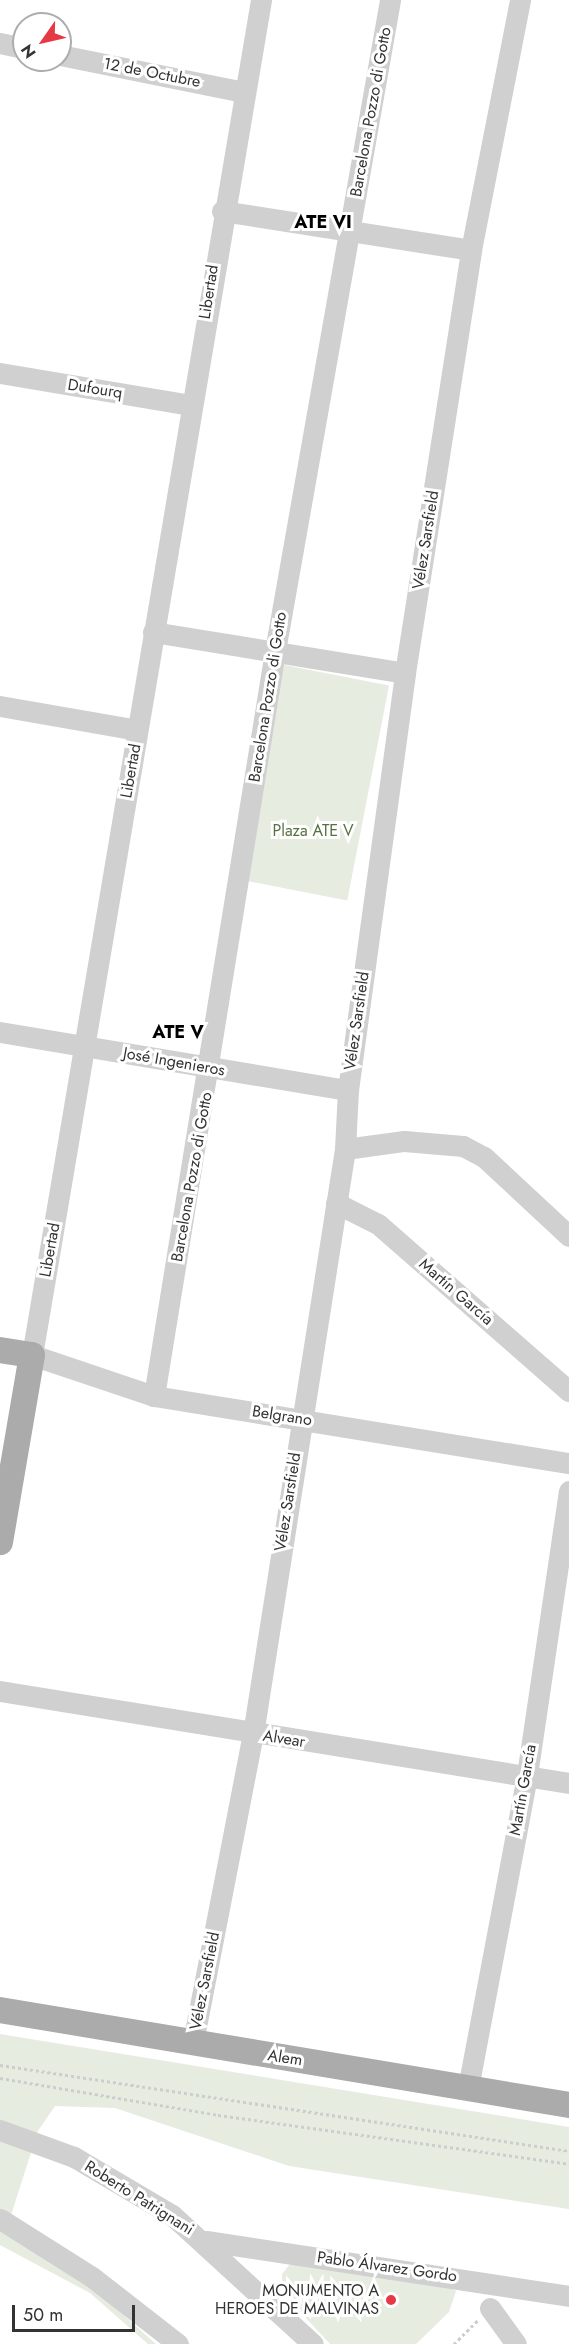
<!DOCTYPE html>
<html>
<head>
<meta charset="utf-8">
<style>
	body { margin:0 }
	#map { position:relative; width:569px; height:2344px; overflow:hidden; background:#fff; font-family:Jost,sans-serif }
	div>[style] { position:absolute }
	.green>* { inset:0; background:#e6ecdf; transform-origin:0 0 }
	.path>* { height:3px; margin-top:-1.5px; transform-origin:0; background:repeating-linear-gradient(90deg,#cdcdcd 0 3px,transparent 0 6px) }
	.minor>* { height:21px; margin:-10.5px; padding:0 10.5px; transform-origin:10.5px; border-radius:10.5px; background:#d0d0d0 }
	.major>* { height:26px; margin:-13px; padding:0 13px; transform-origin:13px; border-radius:13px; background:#ababab }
	.dots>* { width:16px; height:16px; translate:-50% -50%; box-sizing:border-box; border:3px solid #fff; border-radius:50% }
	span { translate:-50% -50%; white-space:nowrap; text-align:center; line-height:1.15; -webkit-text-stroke:6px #fff; paint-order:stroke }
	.street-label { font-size:16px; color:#333 }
	.park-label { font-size:16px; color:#56703f }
	.poi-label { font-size:16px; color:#333 }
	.right { translate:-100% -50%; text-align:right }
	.neighbourhood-label { font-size:18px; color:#000; font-weight:700 }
	.north { position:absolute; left:12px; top:12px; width:60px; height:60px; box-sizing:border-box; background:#fff; border:2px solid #adadad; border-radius:50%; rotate:236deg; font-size:16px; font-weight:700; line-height:24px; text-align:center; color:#333 }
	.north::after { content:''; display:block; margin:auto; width:21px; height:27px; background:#e63946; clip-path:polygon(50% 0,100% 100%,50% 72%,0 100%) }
	.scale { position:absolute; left:12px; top:2305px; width:123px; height:27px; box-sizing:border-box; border:3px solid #333; border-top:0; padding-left:8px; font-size:18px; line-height:21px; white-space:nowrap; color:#333; -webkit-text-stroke:4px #fff; paint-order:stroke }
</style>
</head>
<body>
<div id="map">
	<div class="green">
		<div style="left:284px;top:665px;width:107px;height:219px;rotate:11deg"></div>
		<div style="clip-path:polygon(0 2034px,569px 2127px,569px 2209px,289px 2166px,115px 2108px,55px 2106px,38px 2131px,11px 2215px,156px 2344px,148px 2344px,90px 2293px,0 2245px)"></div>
		<div style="clip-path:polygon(290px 2264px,441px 2283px,456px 2291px,449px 2312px,416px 2344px,330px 2344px,283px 2293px,282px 2274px)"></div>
	</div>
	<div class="path">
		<div style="left:0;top:2065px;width:575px;rotate:8.59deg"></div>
		<div style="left:0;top:2078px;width:221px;rotate:9.6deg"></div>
		<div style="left:218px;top:2115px;width:354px;rotate:7.9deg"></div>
		<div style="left:454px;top:2344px;width:34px;rotate:-45deg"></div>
	</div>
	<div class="minor">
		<div style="left:261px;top:0;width:1374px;rotate:99.59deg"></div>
		<div style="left:32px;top:1355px;width:129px;rotate:18.6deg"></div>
		<div style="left:154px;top:1396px;width:420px;rotate:9.2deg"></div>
		<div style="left:0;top:43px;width:25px;rotate:12deg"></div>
		<div style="left:60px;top:55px;width:188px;rotate:11.4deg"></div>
		<div style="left:222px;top:211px;width:252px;rotate:8.9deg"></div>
		<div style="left:0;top:373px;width:194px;rotate:9.5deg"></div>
		<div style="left:153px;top:632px;width:255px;rotate:9.2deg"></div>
		<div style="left:0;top:706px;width:139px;rotate:9.9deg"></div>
		<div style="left:0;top:1032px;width:353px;rotate:9.5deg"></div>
		<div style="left:345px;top:1149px;width:60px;rotate:-7.7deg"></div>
		<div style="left:404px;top:1141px;width:59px;rotate:4.8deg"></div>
		<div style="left:463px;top:1146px;width:24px;rotate:28deg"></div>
		<div style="left:484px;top:1157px;width:116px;rotate:42.9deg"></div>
		<div style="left:336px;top:1203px;width:47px;rotate:26.6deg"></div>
		<div style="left:378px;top:1224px;width:254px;rotate:41.2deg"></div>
		<div style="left:154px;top:1396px;width:755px;rotate:-80.77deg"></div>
		<div style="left:275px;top:651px;width:661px;rotate:-79.98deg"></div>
		<div style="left:0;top:1691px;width:576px;rotate:9.18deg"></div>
		<div style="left:193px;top:2042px;width:314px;rotate:-79deg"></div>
		<div style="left:253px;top:1734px;width:592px;rotate:-81.06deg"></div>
		<div style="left:345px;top:1149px;width:59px;rotate:-87.1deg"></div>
		<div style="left:348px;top:1090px;width:421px;rotate:-82.2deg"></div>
		<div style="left:405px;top:673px;width:428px;rotate:-81.1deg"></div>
		<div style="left:471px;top:250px;width:255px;rotate:-78.9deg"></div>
		<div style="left:468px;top:2088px;width:319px;rotate:-79.3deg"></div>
		<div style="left:527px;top:1775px;width:287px;rotate:-81.6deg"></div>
		<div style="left:0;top:2130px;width:79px;rotate:20deg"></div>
		<div style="left:74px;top:2157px;width:114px;rotate:30.6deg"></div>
		<div style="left:172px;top:2215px;width:191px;rotate:42.5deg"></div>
		<div style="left:0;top:2219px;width:109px;rotate:32.2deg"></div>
		<div style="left:92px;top:2277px;width:109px;rotate:37.9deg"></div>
		<div style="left:206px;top:2241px;width:367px;rotate:8.6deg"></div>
		<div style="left:490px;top:2308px;width:44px;rotate:54.2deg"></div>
	</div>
	<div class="major">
		<div style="left:0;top:1350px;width:32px;rotate:9deg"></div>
		<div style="left:32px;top:1355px;width:190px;rotate:99.7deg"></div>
		<div style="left:0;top:2010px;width:577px;rotate:9.48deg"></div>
	</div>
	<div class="dots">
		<div style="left:391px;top:2300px;background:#e63946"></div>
	</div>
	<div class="street-label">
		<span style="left:152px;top:73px;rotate:11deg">12 de Octubre</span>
		<span style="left:371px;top:112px;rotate:-80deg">Barcelona Pozzo di Gotto</span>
		<span style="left:209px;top:292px;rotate:-81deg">Libertad</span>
		<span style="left:95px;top:389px;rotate:9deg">Dufourq</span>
		<span style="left:426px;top:540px;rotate:-81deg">Vélez Sarsfield</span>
		<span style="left:268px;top:697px;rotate:-81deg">Barcelona Pozzo di Gotto</span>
		<span style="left:131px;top:771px;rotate:-80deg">Libertad</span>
		<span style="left:357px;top:1021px;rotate:-82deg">Vélez Sarsfield</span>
		<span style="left:174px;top:1062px;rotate:10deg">José Ingenieros</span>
		<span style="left:192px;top:1177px;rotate:-80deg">Barcelona Pozzo di Gotto</span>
		<span style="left:50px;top:1250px;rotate:-80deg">Libertad</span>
		<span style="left:456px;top:1292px;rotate:41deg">Martín García</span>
		<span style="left:282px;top:1416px;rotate:9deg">Belgrano</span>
		<span style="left:288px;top:1502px;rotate:-81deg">Vélez Sarsfield</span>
		<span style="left:284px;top:1739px;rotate:9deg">Alvear</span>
		<span style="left:523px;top:1790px;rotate:-80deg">Martín García</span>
		<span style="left:205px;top:1981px;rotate:-79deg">Vélez Sarsfield</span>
		<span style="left:285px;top:2058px;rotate:9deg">Alem</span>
		<span style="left:139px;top:2198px;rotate:32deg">Roberto Patrignani</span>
		<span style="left:387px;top:2267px;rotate:8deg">Pablo Álvarez Gordo</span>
	</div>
	<div class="park-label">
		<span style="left:313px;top:831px">Plaza ATE V</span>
	</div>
	<div class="poi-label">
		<span class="right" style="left:379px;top:2300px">MONUMENTO A<br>HEROES DE MALVINAS</span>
	</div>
	<div class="neighbourhood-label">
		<span style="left:323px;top:222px">ATE VI</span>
		<span style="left:178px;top:1032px">ATE V</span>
	</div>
	<div class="north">N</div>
	<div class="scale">50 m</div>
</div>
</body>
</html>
